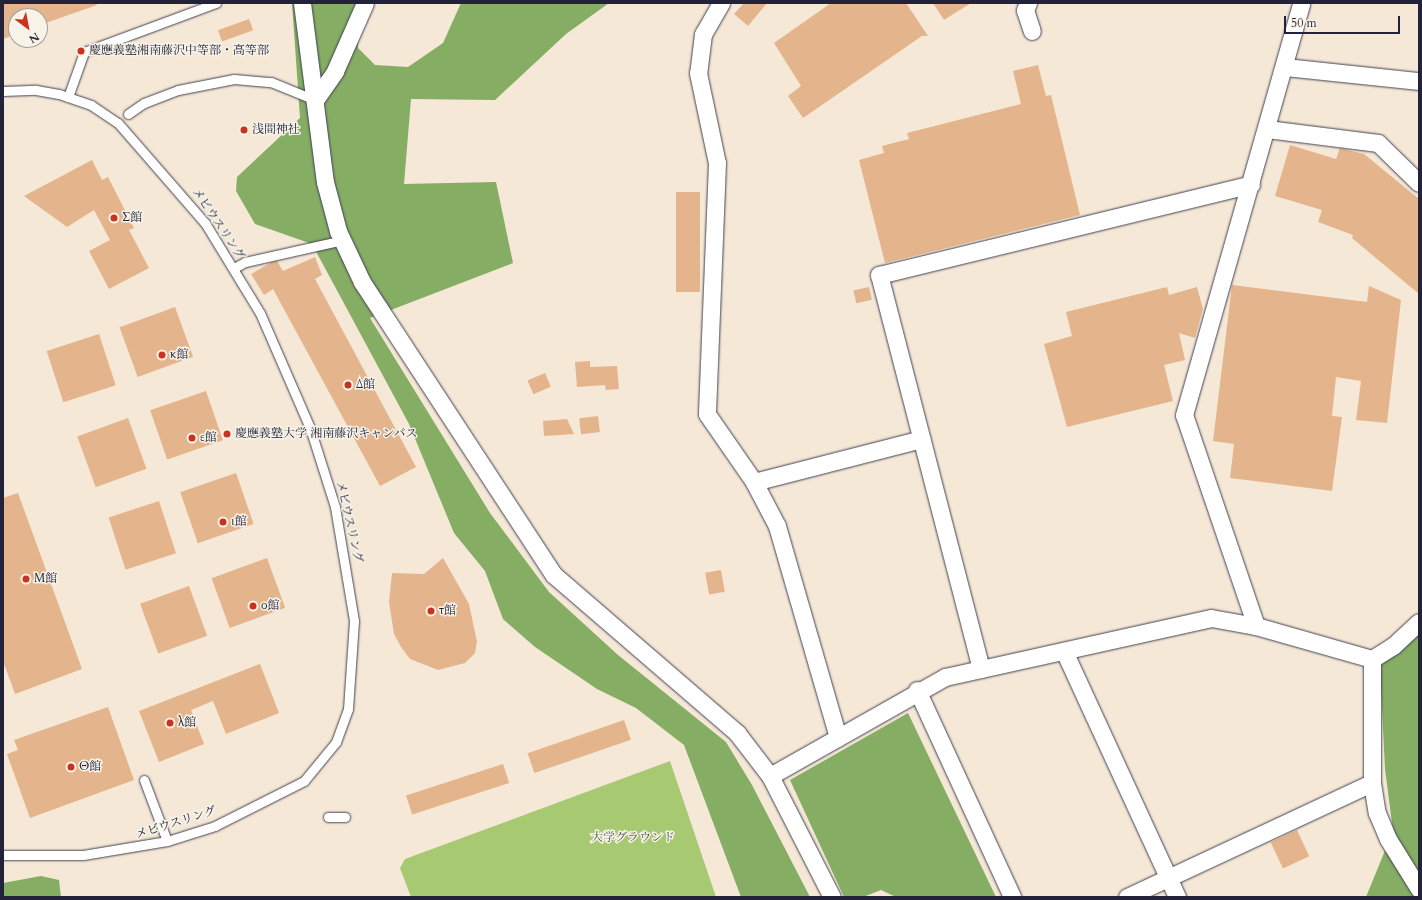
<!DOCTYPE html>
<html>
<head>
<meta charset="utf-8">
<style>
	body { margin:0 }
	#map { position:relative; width:1422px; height:900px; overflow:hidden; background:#f5e8d6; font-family:Cardo,"Noto Serif JP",serif }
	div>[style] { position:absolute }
	.green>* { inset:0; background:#a7c972 }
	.forest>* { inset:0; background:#85ad64 }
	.building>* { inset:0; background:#e4b58c; transform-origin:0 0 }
	.roads { filter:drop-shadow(0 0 1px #424052) drop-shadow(0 0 1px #424052) }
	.lane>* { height:9px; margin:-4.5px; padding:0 4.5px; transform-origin:4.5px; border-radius:4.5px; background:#fff }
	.street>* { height:17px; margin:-8.5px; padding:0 8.5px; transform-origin:8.5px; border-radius:8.5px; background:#fff }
	.dots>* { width:11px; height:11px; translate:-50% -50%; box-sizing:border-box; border:2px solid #f7f3e8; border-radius:50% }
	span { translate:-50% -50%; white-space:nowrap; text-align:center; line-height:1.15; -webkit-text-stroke:3px #f7f3e8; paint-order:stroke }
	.poi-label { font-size:12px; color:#22223b }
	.left { translate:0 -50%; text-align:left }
	.street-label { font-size:12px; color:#22223b }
	.park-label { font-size:12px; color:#4a544c }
	.frame { position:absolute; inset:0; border:4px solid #22223b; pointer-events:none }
	.north { position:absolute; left:8px; top:8px; width:40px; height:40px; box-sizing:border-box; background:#f7f3e8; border:1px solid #a29fa3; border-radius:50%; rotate:148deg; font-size:11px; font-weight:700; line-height:16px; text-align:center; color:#22223b }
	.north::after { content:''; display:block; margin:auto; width:14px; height:18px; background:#c8321e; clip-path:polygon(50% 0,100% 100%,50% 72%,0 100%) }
	.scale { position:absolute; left:1284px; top:16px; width:116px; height:18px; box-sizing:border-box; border:2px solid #22223b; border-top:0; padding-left:5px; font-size:12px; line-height:14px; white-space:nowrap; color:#22223b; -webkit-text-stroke:3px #f7f3e8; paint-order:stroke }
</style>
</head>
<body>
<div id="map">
	<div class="green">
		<div style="clip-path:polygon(670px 761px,716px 897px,411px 897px,400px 868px,405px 859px)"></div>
	</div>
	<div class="forest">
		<div style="clip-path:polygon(292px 3px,358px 3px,358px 48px,375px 65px,408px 67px,443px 43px,461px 3px,609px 3px,566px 34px,495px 100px,411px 99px,404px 184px,496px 182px,513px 263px,370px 318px,490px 513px,549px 592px,618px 655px,726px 742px,752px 785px,810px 897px,741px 897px,684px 745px,636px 708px,597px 689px,535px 647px,503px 619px,485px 571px,454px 533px,409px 424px,312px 244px,255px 224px,236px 191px,237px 177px,300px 118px)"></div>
		<div style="clip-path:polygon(1419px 633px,1419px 897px,1366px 897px,1393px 831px,1385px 769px,1380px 666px)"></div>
		<div style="clip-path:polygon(908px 713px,996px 897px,896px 897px,881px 890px,863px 897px,844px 897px,790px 780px)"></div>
		<div style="clip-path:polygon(41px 876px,59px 880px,61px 897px,3px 897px,3px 883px)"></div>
	</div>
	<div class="building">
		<div style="clip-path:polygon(3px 3px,96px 3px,97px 5px,40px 25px,40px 16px,16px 16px,16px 34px,3px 39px)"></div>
		<div style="clip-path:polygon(744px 3px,767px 3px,748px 26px,734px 14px)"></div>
		<div style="clip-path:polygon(831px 3px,906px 3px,928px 36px,922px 36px,803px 118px,788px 96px,801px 86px,774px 43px)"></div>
		<div style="clip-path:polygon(933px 3px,971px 3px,944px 20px)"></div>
		<div style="left:249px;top:19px;width:12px;height:33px;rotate:70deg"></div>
		<div style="clip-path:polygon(1038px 65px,1046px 96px,1051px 95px,1080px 215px,885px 263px,859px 160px,884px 153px,882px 146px,909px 139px,907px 133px,1021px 104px,1013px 71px)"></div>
		<div style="clip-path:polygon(1290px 145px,1336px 159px,1340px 148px,1364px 154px,1419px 199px,1419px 294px,1352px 238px,1353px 235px,1318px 222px,1322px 210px,1275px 196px)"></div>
		<div style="clip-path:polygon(92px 160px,102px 180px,108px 177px,134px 228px,129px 230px,149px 268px,109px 289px,89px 251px,110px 240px,94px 210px,67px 227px,24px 196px)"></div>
		<div style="left:676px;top:192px;width:24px;height:100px"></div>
		<div style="clip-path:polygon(315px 257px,322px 275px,315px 279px,416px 467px,380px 486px,273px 289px,264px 295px,251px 274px,272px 262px,277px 261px,283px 271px)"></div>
		<div style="clip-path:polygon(1232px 285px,1367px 302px,1369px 286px,1401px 300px,1387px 423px,1356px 420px,1361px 381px,1336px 377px,1332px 416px,1342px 417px,1332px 491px,1230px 478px,1234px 444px,1213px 441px)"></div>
		<div style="left:869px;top:287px;width:13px;height:16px;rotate:77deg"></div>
		<div style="clip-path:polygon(1167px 287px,1169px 295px,1197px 287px,1203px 309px,1195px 338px,1179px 333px,1185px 360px,1164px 365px,1173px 401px,1067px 427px,1044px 344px,1072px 336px,1066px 312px)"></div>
		<div style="left:175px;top:307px;width:53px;height:59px;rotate:70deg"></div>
		<div style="left:99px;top:334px;width:54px;height:55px;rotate:72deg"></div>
		<div style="clip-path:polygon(590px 361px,590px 367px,617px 366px,619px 389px,606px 390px,605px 385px,577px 387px,575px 362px)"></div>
		<div style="left:545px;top:373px;width:15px;height:19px;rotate:67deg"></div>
		<div style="left:206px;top:391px;width:52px;height:59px;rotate:71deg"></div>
		<div style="left:598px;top:416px;width:16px;height:19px;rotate:83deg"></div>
		<div style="left:128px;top:418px;width:54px;height:54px;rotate:70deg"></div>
		<div style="clip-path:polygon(567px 419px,574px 434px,544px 436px,543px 421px)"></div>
		<div style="left:236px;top:473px;width:54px;height:59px;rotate:71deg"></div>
		<div style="clip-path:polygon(18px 493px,82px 669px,15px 694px,3px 661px,3px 498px)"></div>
		<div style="left:159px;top:501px;width:55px;height:53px;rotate:72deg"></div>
		<div style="left:267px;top:558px;width:53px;height:59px;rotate:70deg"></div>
		<div style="clip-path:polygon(443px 558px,469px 604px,477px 642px,475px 653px,465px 663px,438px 670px,410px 659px,401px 647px,394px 634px,389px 602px,392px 573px,424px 574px)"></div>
		<div style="left:721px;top:570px;width:22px;height:16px;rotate:80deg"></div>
		<div style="left:189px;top:586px;width:53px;height:52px;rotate:70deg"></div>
		<div style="clip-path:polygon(260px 664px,279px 713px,226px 734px,213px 701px,191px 710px,204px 744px,159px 762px,139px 711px)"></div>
		<div style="clip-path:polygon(108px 707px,134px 780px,30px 818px,7px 754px,18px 750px,14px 740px)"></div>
		<div style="left:624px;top:720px;width:21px;height:102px;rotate:71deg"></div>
		<div style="left:503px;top:764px;width:20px;height:102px;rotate:72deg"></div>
		<div style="left:1297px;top:830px;width:29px;height:29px;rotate:65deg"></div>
	</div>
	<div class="roads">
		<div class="lane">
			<div style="left:3px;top:91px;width:33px;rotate:-2deg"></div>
			<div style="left:36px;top:90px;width:23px;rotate:10deg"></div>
			<div style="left:59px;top:94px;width:34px;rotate:19deg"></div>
			<div style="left:91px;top:105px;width:32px;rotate:34deg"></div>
			<div style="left:118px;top:123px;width:133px;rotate:49deg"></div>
			<div style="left:205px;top:223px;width:105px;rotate:58.6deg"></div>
			<div style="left:260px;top:313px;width:125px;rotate:66.5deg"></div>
			<div style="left:310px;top:428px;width:83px;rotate:72.4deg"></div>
			<div style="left:335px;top:507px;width:116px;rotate:80.5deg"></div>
			<div style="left:354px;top:621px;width:88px;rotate:93.9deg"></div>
			<div style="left:348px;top:709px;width:35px;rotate:110deg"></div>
			<div style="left:336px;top:742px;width:50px;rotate:129.4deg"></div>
			<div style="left:304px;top:781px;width:100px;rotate:153.2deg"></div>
			<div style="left:215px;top:826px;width:50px;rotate:162.6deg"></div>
			<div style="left:167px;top:841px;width:85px;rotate:170.5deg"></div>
			<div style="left:83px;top:855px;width:80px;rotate:180deg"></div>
			<div style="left:68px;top:97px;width:48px;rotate:-70.4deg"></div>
			<div style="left:84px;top:52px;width:141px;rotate:-20.4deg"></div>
			<div style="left:128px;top:114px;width:19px;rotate:-35deg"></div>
			<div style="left:144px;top:103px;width:36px;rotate:-21deg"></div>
			<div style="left:178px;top:90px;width:57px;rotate:-11.1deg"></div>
			<div style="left:234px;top:79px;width:37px;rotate:5deg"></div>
			<div style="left:271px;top:82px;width:48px;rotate:22.2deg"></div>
			<div style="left:234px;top:268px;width:13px;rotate:-29deg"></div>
			<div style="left:245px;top:262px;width:100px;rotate:-12.7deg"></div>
			<div style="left:144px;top:780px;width:65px;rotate:69.3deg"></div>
			<div style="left:328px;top:817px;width:17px"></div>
		</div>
		<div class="street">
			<div style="left:302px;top:3px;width:180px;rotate:82.7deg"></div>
			<div style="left:325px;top:182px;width:51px;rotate:75.1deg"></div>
			<div style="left:338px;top:231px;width:56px;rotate:64.8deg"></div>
			<div style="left:362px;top:282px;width:350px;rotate:56.8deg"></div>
			<div style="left:554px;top:575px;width:242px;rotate:40.8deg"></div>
			<div style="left:737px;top:733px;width:54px;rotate:52.5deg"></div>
			<div style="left:770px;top:776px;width:136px;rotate:62.9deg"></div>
			<div style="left:721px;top:3px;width:36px;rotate:120deg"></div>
			<div style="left:703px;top:34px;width:39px;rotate:97deg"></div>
			<div style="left:698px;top:73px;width:92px;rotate:78.1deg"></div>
			<div style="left:717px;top:163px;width:251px;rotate:92.3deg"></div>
			<div style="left:707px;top:414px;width:83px;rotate:55.3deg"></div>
			<div style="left:754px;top:482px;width:50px;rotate:62.4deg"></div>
			<div style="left:777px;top:526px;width:220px;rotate:73.9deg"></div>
			<div style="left:1028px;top:3px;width:8px;rotate:113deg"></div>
			<div style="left:1025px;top:10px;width:22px;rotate:72deg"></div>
			<div style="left:1285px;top:67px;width:135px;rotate:6deg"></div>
			<div style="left:315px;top:100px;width:35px;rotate:-55deg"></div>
			<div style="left:335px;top:71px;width:74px;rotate:-66.2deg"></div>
			<div style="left:1267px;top:129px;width:112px;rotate:7.2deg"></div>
			<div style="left:1378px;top:143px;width:57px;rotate:44.3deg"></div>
			<div style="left:754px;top:482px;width:173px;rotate:-14.4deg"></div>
			<div style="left:1256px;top:626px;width:223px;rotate:-108.8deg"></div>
			<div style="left:1184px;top:415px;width:428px;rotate:-74.1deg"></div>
			<div style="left:1064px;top:651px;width:271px;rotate:65.3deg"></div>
			<div style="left:1372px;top:659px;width:124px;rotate:90deg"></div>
			<div style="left:1372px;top:783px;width:30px;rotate:81deg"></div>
			<div style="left:1377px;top:813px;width:28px;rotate:67deg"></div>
			<div style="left:1388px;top:839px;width:59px;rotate:58.2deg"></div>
			<div style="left:981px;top:669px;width:407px;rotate:-104.5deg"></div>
			<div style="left:879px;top:275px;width:383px;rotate:-13.7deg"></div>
			<div style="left:917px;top:690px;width:228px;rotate:65.3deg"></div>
			<div style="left:770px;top:776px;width:201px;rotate:-29.5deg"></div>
			<div style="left:945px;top:677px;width:272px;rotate:-12.5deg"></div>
			<div style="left:1211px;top:618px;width:46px;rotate:10.1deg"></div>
			<div style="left:1256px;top:626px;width:121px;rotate:15.9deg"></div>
			<div style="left:1372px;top:659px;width:25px;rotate:-32deg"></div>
			<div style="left:1393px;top:646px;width:35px;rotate:-43deg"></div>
			<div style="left:1127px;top:897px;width:270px;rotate:-25deg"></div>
		</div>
	</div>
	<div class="dots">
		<div style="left:81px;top:51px;background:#c8321e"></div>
		<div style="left:244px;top:130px;background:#c8321e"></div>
		<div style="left:114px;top:218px;background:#c8321e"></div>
		<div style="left:162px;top:355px;background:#c8321e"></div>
		<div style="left:348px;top:385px;background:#c8321e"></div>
		<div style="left:227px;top:434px;background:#c8321e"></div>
		<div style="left:192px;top:438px;background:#c8321e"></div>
		<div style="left:223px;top:522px;background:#c8321e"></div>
		<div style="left:26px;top:579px;background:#c8321e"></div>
		<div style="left:253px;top:606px;background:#c8321e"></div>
		<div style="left:431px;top:611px;background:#c8321e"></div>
		<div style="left:170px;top:723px;background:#c8321e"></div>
		<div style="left:71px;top:767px;background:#c8321e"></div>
	</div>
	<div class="poi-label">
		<span class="left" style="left:89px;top:51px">慶應義塾湘南藤沢中等部・高等部</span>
		<span class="left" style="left:252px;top:130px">浅間神社</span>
		<span class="left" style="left:122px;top:218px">Σ館</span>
		<span class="left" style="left:170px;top:355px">κ館</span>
		<span class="left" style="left:356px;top:385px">Δ館</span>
		<span class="left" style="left:235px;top:434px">慶應義塾大学 湘南藤沢キャンパス</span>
		<span class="left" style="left:200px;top:438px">ε館</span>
		<span class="left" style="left:231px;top:522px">ι館</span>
		<span class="left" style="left:34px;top:579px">Μ館</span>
		<span class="left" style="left:261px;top:606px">ο館</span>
		<span class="left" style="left:439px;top:611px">τ館</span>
		<span class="left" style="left:178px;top:723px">λ館</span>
		<span class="left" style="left:79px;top:767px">Θ館</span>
	</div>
	<div class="street-label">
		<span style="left:218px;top:224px;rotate:56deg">メビウスリング</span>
		<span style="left:349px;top:522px;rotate:77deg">メビウスリング</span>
		<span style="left:176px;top:823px;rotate:-17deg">メビウスリング</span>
	</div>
	<div class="park-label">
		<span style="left:633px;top:838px">大学グラウンド</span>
	</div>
	<div class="frame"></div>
	<div class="north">N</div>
	<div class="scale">50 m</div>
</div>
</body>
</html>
